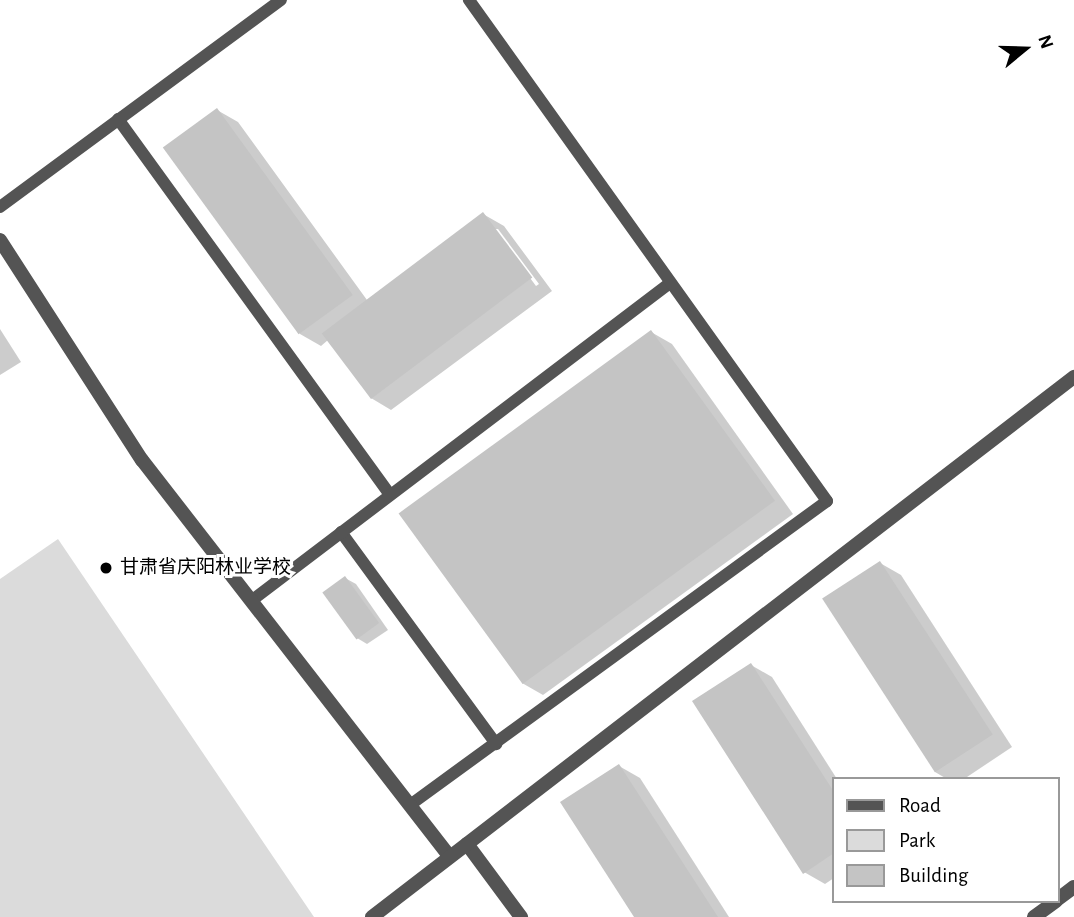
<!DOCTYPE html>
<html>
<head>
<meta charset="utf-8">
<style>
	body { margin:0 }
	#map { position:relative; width:1074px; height:917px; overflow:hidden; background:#fff; font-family:"Alegreya Sans","Noto Sans SC",sans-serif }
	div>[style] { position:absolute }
	.green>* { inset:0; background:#dbdbdb }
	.shadow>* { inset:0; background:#0003 }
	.building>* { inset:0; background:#c4c4c4; transform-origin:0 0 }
	.lane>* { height:12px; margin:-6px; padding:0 6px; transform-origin:6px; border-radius:6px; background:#545454 }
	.street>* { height:14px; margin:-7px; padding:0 7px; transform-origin:7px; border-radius:7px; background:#545454 }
	.dots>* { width:19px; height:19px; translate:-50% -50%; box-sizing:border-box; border:4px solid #fff; border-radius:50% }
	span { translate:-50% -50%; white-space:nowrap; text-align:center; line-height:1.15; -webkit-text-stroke:6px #fff; paint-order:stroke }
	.poi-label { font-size:19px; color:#000 }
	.left { translate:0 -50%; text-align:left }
	.legend { position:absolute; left:832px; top:777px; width:228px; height:126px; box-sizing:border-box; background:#fff; border:2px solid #999; margin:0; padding:9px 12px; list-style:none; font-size:21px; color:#000 }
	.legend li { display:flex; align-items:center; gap:14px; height:35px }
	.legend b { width:35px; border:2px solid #999 }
	.north { position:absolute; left:990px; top:14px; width:70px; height:70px; -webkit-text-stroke:5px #fff; paint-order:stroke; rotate:71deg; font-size:19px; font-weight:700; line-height:28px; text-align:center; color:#000 }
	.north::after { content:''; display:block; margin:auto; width:24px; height:32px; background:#000; clip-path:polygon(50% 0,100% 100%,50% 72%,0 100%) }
</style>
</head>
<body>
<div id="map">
	<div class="green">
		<div style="clip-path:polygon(58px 539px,314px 917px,0 917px,0 579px)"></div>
	</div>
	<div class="shadow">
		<div style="clip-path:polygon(evenodd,217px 110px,238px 122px,367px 300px,483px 214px,504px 226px,552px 291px,391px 410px,371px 398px,328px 340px,321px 346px,300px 334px,217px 110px,494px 229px,498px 229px,539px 284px,536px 286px,494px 229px)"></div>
		<div style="clip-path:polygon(0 329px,21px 362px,0 375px)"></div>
		<div style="clip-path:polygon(651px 332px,672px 344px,793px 514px,543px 695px,522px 683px)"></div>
		<div style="clip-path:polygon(880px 563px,901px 575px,1012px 747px,964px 779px,947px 779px,935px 772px)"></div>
		<div style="clip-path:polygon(345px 578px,356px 584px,388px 630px,367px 644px,357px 638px)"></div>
		<div style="clip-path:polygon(751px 665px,772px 677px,837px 779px,834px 878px,825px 884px,804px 872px)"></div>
		<div style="clip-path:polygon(619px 766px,640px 778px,729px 917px,637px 917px)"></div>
	</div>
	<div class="building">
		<div style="left:217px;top:108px;width:231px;height:67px;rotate:54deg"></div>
		<div style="left:483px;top:212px;width:82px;height:202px;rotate:53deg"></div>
		<div style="left:651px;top:330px;width:211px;height:312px;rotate:54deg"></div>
		<div style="left:880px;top:561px;width:207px;height:69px;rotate:57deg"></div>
		<div style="left:345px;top:576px;width:58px;height:28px;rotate:54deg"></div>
		<div style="clip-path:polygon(751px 663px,834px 792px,834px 853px,803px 874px,692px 701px)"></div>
		<div style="clip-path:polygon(619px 764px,718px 917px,634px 917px,560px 802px)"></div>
	</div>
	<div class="lane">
		<div style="left:118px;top:119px;width:464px;rotate:54.1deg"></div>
		<div style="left:0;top:207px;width:349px;rotate:-36.4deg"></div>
		<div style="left:341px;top:532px;width:263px;rotate:53.8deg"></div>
		<div style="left:251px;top:601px;width:526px;rotate:-37.2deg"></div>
		<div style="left:410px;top:805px;width:516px;rotate:-36.09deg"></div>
		<div style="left:827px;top:501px;width:616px;rotate:-125.55deg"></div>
	</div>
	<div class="street">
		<div style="left:0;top:240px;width:262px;rotate:57.2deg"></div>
		<div style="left:142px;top:460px;width:502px;rotate:52.2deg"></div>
		<div style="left:467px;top:844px;width:91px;rotate:53.5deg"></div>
		<div style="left:1058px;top:899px;width:20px;rotate:-37deg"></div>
		<div style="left:372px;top:917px;width:886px;rotate:-37.57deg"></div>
		<div style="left:1034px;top:917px;width:27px;rotate:-36deg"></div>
	</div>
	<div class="dots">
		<div style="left:106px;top:568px;background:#000"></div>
	</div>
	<div class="poi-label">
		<span class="left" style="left:120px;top:568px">甘肃省庆阳林业学校</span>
	</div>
	<ul class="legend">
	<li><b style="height:9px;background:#545454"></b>Road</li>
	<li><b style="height:19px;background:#dbdbdb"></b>Park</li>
	<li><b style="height:19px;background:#c4c4c4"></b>Building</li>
	</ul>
	<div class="north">N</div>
</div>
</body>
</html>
